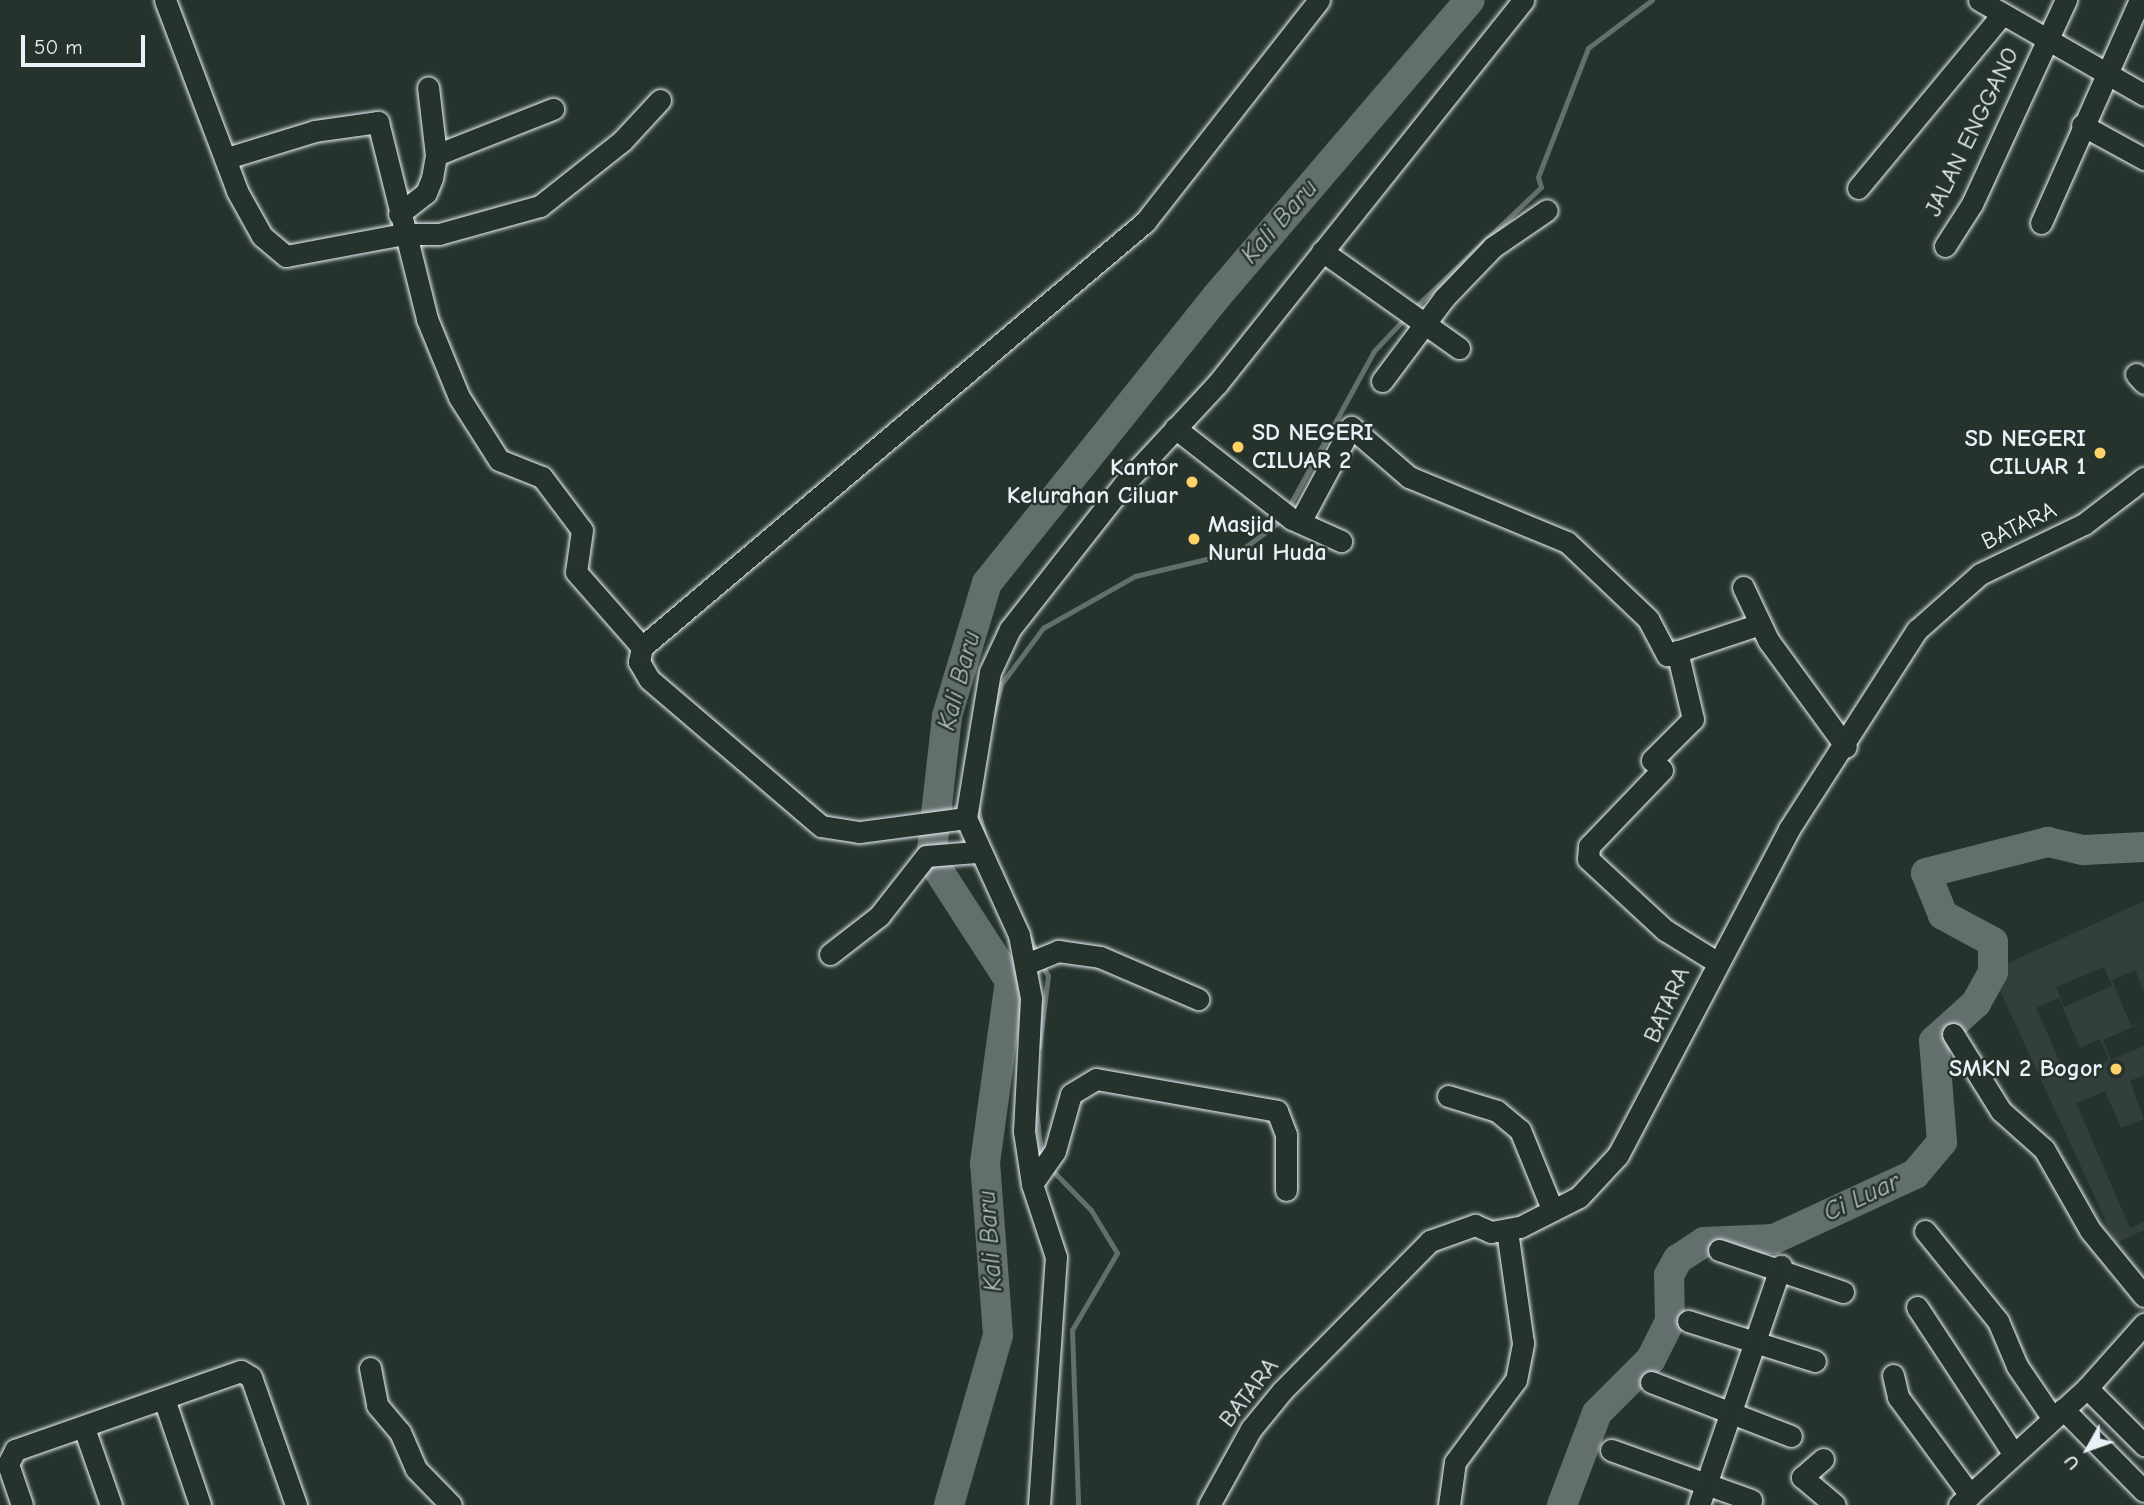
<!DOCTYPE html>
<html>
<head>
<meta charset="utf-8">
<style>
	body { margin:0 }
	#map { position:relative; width:2144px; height:1505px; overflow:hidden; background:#26332d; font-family:"Comic Neue",sans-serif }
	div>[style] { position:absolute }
	.built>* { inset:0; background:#333f3a }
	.stream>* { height:5px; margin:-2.5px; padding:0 2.5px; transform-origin:2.5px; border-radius:2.5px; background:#636f6d }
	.river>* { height:30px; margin:-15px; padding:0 15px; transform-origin:15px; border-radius:15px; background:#636f6d }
	.roads { filter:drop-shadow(0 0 2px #e8f1f8) drop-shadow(0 0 2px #e8f1f8) }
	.minor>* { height:21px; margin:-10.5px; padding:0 10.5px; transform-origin:10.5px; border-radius:10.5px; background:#26332d }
	.dots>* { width:19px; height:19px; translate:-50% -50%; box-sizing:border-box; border:4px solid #26332d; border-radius:50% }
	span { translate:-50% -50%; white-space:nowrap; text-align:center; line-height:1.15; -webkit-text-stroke:5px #26332d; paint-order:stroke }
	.street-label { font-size:24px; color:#e8f1f8 }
	.poi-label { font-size:24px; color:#e8f1f8; font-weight:700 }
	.left { translate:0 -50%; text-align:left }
	.right { translate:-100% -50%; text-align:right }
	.water-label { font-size:26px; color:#b3bdc0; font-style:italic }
	.north { position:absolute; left:2053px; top:1414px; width:70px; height:70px; -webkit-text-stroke:5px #26332d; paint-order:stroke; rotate:230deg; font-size:19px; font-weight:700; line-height:28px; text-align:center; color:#e8f1f8 }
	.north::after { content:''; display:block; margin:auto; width:24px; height:32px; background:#e8f1f8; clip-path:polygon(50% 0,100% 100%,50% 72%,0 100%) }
	.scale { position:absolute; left:21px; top:35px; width:124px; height:32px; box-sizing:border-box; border:4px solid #e8f1f8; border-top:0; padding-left:9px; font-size:21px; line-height:24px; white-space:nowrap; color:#e8f1f8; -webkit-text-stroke:5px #26332d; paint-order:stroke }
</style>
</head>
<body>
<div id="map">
	<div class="built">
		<div style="clip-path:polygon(evenodd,2144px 901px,2144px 992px,2135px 970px,2112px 980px,2131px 1026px,2144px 1022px,2103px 1040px,2111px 1060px,2144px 1046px,2144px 1075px,2130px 1081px,2144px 1119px,2121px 1128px,2105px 1091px,2076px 1103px,2130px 1228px,2144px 1222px,2144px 1230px,2116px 1243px,1991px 971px,2144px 901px,2104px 967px,2112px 986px,2064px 1007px,2056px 987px,2104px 967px,2144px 901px,2059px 998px,2080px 1048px,2100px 1039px,2109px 1060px,2067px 1078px,2036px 1008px,2059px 998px)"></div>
	</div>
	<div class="stream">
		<div style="left:1412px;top:310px;width:178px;rotate:-43.6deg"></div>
		<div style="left:1541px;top:187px;width:10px;rotate:-107deg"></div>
		<div style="left:1538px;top:177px;width:138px;rotate:-68.8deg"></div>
		<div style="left:1588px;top:48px;width:80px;rotate:-36.9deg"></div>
		<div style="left:1287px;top:510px;width:181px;rotate:-61.3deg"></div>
		<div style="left:1374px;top:351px;width:47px;rotate:-46.7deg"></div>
		<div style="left:992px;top:717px;width:35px;rotate:-74deg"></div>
		<div style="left:1002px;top:683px;width:69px;rotate:-53.3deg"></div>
		<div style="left:1043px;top:628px;width:106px;rotate:-29.5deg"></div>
		<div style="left:1135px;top:576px;width:108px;rotate:-13.4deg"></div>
		<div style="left:1240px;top:551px;width:54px;rotate:-36.7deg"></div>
		<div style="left:977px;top:806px;width:29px;rotate:76deg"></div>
		<div style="left:1028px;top:935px;width:22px;rotate:63deg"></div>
		<div style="left:1039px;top:1047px;width:72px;rotate:-82.8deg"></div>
		<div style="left:1048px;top:976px;width:13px;rotate:-117deg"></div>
		<div style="left:1035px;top:1102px;width:58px;rotate:83.1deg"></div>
		<div style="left:1049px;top:1167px;width:60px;rotate:45.7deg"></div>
		<div style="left:1091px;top:1210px;width:50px;rotate:58.8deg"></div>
		<div style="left:1117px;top:1253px;width:89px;rotate:120.3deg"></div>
		<div style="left:1072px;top:1330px;width:175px;rotate:88deg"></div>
	</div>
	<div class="river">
		<div style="left:949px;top:1505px;width:177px;rotate:-73.9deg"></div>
		<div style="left:998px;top:1335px;width:172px;rotate:-94.3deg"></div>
		<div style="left:985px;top:1163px;width:184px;rotate:-82.2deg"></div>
		<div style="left:1010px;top:981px;width:145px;rotate:-122.9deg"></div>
		<div style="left:931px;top:859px;width:144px;rotate:-83.6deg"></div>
		<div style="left:947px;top:716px;width:139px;rotate:-73.3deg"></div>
		<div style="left:987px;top:583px;width:368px;rotate:-51.3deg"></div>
		<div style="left:1217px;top:296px;width:389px;rotate:-49.5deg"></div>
		<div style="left:1562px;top:1505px;width:98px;rotate:-69.2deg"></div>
		<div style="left:1597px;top:1413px;width:76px;rotate:-45deg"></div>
		<div style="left:1651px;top:1359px;width:42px;rotate:-63.4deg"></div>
		<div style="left:1670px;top:1321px;width:46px;rotate:-91.2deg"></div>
		<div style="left:1669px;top:1275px;width:18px;rotate:-61deg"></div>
		<div style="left:1678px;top:1259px;width:31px;rotate:-33deg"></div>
		<div style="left:1704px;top:1242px;width:70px;rotate:-2.5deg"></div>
		<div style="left:1774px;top:1239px;width:155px;rotate:-24.7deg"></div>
		<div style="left:1915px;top:1174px;width:42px;rotate:-49.8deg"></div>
		<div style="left:1942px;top:1142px;width:101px;rotate:-94.5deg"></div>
		<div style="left:1934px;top:1041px;width:57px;rotate:-42.1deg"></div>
		<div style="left:1976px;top:1003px;width:35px;rotate:-61deg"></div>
		<div style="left:1993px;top:972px;width:30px;rotate:-90deg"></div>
		<div style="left:1993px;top:942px;width:57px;rotate:-151.6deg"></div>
		<div style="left:1943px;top:915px;width:45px;rotate:-112deg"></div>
		<div style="left:1926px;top:873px;width:126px;rotate:-14.3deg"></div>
		<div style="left:2048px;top:842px;width:37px;rotate:13deg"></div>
		<div style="left:2084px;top:850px;width:60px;rotate:-2.9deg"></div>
	</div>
	<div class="roads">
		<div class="minor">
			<div style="left:165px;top:0;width:204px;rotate:69.3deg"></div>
			<div style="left:237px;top:191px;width:51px;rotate:60.9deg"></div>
			<div style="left:262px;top:236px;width:31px;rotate:40deg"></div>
			<div style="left:286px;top:256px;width:119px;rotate:-10.6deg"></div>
			<div style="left:403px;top:234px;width:36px"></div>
			<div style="left:439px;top:234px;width:105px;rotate:-15.5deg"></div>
			<div style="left:540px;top:206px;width:105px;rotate:-38.4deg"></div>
			<div style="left:622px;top:141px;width:56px;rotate:-47.2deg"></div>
			<div style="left:1979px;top:0;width:190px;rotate:29.9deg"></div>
			<div style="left:2082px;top:125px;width:71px;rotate:28.7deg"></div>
			<div style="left:436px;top:155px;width:126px;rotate:-21.5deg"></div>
			<div style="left:227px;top:158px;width:92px;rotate:-17.1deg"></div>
			<div style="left:315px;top:131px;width:64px;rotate:-8.1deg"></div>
			<div style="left:378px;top:122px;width:203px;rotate:76deg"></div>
			<div style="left:427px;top:319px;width:84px;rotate:67.7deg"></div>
			<div style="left:459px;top:397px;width:75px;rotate:57.6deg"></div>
			<div style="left:499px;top:460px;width:46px;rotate:21.6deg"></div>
			<div style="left:542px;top:477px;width:66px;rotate:53deg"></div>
			<div style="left:582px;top:530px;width:42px;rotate:98.1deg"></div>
			<div style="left:576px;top:572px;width:100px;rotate:48.7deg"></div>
			<div style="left:1858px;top:188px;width:224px;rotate:-50.3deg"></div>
			<div style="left:399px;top:214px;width:34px;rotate:-38deg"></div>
			<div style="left:426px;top:193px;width:16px;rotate:-68deg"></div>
			<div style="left:432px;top:178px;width:23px;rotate:-80deg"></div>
			<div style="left:436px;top:155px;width:68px;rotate:-96.7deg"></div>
			<div style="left:2041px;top:223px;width:244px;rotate:-66.1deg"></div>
			<div style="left:1945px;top:246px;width:50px;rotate:-57.3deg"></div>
			<div style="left:1972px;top:204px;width:225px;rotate:-65.3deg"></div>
			<div style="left:1322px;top:251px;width:168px;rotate:35.3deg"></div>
			<div style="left:2136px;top:374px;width:12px;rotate:48deg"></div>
			<div style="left:1382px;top:381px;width:104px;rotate:-53.2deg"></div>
			<div style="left:1444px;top:298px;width:71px;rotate:-46.1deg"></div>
			<div style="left:1493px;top:247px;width:65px;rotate:-34.4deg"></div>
			<div style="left:1175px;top:428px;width:148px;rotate:37.9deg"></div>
			<div style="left:1292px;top:519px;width:54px;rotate:24.2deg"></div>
			<div style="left:1300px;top:522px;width:108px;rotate:-61.8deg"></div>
			<div style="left:1351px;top:427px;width:77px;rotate:40.8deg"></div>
			<div style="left:1409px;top:477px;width:171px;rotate:22.4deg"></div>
			<div style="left:1567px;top:542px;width:112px;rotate:43.5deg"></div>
			<div style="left:1648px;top:619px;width:41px;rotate:62.2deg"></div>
			<div style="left:1667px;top:655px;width:98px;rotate:-18.4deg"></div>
			<div style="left:1743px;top:587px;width:59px;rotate:64.7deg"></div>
			<div style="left:1768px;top:640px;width:132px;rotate:53.9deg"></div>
			<div style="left:1677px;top:651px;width:70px;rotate:76.8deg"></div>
			<div style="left:1693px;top:719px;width:58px;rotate:135deg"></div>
			<div style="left:1652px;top:760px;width:14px;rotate:45deg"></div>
			<div style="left:1662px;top:770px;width:105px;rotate:133.8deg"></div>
			<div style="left:1589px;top:846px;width:13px;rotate:94deg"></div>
			<div style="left:1588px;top:859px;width:105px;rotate:42.7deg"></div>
			<div style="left:1665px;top:930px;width:59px;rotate:31.8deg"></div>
			<div style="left:966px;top:818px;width:108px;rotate:172.5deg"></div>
			<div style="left:859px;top:832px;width:38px;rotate:-171deg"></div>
			<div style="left:821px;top:826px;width:226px;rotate:-139.5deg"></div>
			<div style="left:649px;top:679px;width:20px;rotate:-120deg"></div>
			<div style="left:639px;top:662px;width:15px;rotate:-79deg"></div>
			<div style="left:642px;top:647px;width:659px;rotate:-40.2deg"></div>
			<div style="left:1145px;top:222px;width:282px;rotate:-51.9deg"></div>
			<div style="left:830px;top:954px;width:62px;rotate:-37.8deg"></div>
			<div style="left:879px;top:916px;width:76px;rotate:-51.9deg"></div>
			<div style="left:926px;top:856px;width:50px;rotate:-4.6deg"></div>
			<div style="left:1026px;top:964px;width:35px;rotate:-22deg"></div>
			<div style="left:1058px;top:951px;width:42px;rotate:8.1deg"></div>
			<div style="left:1100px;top:957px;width:107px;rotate:23.2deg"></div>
			<div style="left:1953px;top:1034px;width:91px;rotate:58.1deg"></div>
			<div style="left:2001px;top:1111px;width:57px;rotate:41.5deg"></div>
			<div style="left:2044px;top:1149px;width:93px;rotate:60.4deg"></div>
			<div style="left:2090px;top:1230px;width:85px;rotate:50.7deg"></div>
			<div style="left:1448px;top:1096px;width:51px;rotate:17deg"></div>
			<div style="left:1497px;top:1111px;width:30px;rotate:40deg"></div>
			<div style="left:1520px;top:1130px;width:85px;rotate:67.9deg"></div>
			<div style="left:1032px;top:1184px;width:40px;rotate:-55.1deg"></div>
			<div style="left:1055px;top:1151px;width:59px;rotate:-74.3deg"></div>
			<div style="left:1071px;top:1094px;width:29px;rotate:-31deg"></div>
			<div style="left:1096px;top:1079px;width:184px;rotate:10deg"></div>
			<div style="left:1277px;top:1111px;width:26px;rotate:69deg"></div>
			<div style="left:1286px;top:1135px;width:55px;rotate:90deg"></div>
			<div style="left:1925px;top:1231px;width:116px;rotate:51deg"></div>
			<div style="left:1998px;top:1321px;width:49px;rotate:67.1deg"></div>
			<div style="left:2017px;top:1366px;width:64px;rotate:55.8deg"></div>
			<div style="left:1719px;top:1250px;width:131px;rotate:18.7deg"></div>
			<div style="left:1917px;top:1307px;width:175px;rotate:56.7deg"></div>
			<div style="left:1688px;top:1321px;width:133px;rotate:17.5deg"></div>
			<div style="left:370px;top:1368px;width:38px;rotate:79deg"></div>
			<div style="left:377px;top:1405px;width:35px;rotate:50deg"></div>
			<div style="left:400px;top:1432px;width:40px;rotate:66.6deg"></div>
			<div style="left:416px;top:1469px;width:50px;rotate:45.8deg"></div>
			<div style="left:1893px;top:1375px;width:23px;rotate:77deg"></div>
			<div style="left:1898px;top:1397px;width:122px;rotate:53.7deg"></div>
			<div style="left:1651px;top:1382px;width:150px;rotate:21.1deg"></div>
			<div style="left:2087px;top:1388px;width:81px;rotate:45deg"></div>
			<div style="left:164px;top:1399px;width:112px;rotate:71.2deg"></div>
			<div style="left:2063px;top:1409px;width:115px;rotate:45.4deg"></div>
			<div style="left:84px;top:1428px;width:82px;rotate:70.7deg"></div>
			<div style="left:1611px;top:1450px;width:149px;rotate:19.7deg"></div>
			<div style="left:1823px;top:1459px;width:28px;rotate:139deg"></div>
			<div style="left:1802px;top:1477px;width:43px;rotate:40.3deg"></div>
			<div style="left:22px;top:1505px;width:43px;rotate:-108.9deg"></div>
			<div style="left:8px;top:1464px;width:16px;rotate:-63deg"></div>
			<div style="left:15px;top:1450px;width:239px;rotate:-19.3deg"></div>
			<div style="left:241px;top:1371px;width:12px;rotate:31deg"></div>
			<div style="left:251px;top:1377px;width:136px;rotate:70.6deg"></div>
			<div style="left:1039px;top:1505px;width:249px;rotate:-86.1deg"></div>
			<div style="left:1056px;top:1257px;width:77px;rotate:-108.2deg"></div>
			<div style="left:1032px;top:1184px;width:54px;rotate:-98.6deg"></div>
			<div style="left:1024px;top:1131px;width:133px;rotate:-87deg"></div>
			<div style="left:1031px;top:998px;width:64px;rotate:-100.8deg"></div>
			<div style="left:1019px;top:935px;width:128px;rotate:-114.4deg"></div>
			<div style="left:966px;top:818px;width:148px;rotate:-80.7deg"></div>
			<div style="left:990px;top:672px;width:47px;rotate:-65.1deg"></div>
			<div style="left:1010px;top:629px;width:186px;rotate:-51.8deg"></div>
			<div style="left:1125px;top:483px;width:135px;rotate:-47.1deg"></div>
			<div style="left:1217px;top:384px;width:491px;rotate:-51.4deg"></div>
			<div style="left:1209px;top:1505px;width:87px;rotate:-61.1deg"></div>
			<div style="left:1251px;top:1429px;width:49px;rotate:-50.8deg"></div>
			<div style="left:1282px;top:1391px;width:211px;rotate:-45.4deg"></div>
			<div style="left:1430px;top:1241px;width:48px;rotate:-19.6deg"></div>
			<div style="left:1475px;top:1225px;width:17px;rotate:24deg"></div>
			<div style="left:1491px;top:1232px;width:29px;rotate:-10deg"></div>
			<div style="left:1520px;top:1227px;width:66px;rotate:-27deg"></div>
			<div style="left:1579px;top:1197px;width:57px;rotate:-47.1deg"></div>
			<div style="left:1618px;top:1155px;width:368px;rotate:-62.3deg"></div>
			<div style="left:1789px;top:829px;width:237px;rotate:-57.3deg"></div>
			<div style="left:1917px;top:630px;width:84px;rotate:-41.6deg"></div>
			<div style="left:1980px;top:574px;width:115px;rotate:-25.7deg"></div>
			<div style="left:2084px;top:524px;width:76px;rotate:-37.5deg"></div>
			<div style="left:1449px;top:1505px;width:43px;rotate:-82.1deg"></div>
			<div style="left:1455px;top:1462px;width:102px;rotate:-53.4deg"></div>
			<div style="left:1516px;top:1380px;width:38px;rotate:-79deg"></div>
			<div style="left:1523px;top:1343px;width:114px;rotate:-98.1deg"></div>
			<div style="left:1699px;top:1505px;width:253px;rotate:-71.1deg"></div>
			<div style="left:1959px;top:1505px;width:173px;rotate:-42.4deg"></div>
			<div style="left:2087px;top:1388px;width:86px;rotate:-48.3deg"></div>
		</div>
	</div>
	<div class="dots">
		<div style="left:1238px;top:447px;background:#ffd166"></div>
		<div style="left:2100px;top:453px;background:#ffd166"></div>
		<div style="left:1192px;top:482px;background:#ffd166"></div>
		<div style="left:1194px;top:539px;background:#ffd166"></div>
		<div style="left:2116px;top:1069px;background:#ffd166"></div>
	</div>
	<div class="street-label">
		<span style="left:1972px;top:132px;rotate:-64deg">JALAN ENGGANO</span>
		<span style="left:2019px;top:526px;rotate:-26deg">BATARA</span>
		<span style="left:1667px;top:1005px;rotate:-66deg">BATARA</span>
		<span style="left:1249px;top:1393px;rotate:-52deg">BATARA</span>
	</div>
	<div class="poi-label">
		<span class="left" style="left:1252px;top:447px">SD NEGERI<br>CILUAR 2</span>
		<span class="right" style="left:2086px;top:453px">SD NEGERI<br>CILUAR 1</span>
		<span class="right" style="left:1178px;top:482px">Kantor<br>Kelurahan Ciluar</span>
		<span class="left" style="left:1208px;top:539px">Masjid<br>Nurul Huda</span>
		<span class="right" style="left:2102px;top:1069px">SMKN 2 Bogor</span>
	</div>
	<div class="water-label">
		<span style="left:1280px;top:222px;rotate:-49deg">Kali Baru</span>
		<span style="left:960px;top:681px;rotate:-75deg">Kali Baru</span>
		<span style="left:1862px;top:1198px;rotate:-25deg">Ci Luar</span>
		<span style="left:991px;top:1241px;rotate:-94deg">Kali Baru</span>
	</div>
	<div class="north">U</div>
	<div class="scale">50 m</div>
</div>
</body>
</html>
